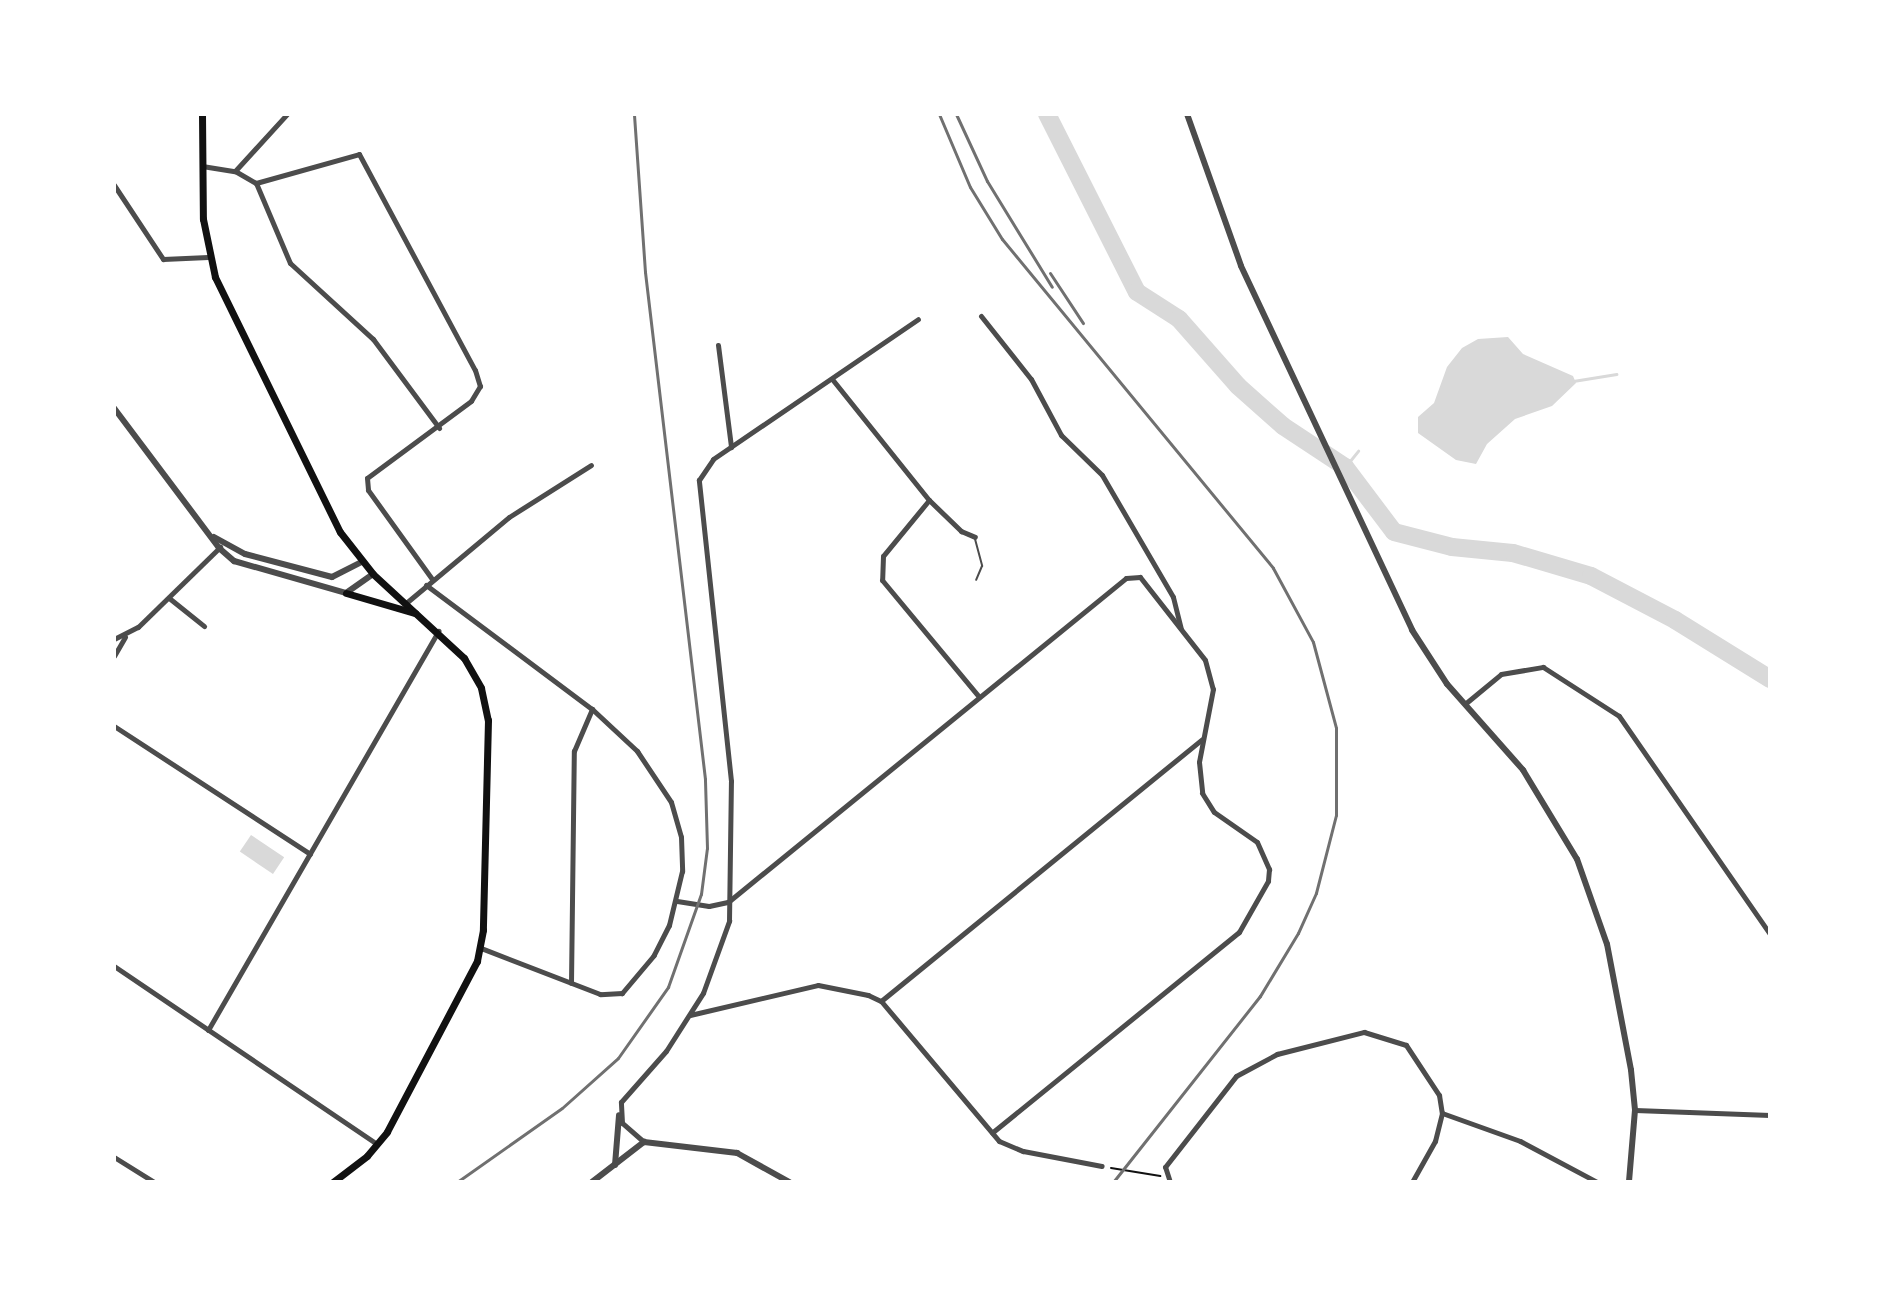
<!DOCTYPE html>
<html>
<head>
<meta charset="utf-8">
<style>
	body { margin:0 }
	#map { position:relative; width:1884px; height:1296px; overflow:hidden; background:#fff; font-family:Bitter,serif }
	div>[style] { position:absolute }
	.water>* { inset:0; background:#d9d9d9; transform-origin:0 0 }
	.stream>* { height:3px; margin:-1.5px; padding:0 1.5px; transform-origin:1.5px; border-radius:1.5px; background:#d9d9d9 }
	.river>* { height:18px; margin:-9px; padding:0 9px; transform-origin:9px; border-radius:9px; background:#d9d9d9 }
	.path>* { height:2px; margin:-1px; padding:0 1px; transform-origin:1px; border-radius:1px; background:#111 }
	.service>* { height:2px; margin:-1px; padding:0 1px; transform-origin:1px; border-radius:1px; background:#4c4c4c }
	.minor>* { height:5px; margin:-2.5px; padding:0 2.5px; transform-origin:2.5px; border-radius:2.5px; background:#4c4c4c }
	.tertiary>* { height:6px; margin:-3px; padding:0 3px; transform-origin:3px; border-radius:3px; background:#4c4c4c }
	.secondary>* { height:7px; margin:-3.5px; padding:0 3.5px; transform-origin:3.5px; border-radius:3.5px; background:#111 }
	.rail>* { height:3px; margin:-1.5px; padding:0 1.5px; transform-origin:1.5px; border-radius:1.5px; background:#707070 }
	span { translate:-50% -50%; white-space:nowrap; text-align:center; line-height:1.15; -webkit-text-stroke:6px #fff; paint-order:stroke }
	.frame { position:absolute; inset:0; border:116px solid #fff; pointer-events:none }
</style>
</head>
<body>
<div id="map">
	<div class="water">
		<div style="clip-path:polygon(1508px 337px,1523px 354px,1573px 376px,1576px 383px,1552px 406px,1515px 419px,1487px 444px,1476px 464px,1456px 460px,1418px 433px,1418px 417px,1434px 403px,1447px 367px,1462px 348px,1478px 339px)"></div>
		<div style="left:251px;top:835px;width:40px;height:20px;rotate:34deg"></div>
	</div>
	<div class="stream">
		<div style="left:1573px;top:381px;width:44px;rotate:-9.2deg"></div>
		<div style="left:1345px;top:467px;width:21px;rotate:-51deg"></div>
	</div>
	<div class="river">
		<div style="left:1047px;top:114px;width:199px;rotate:63.2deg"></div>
		<div style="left:1137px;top:292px;width:50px;rotate:32.7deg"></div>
		<div style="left:1179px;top:319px;width:89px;rotate:48.6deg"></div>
		<div style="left:1238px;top:386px;width:60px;rotate:41.6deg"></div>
		<div style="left:1283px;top:426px;width:74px;rotate:33.5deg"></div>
		<div style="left:1345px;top:467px;width:81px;rotate:53deg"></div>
		<div style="left:1394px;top:532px;width:60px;rotate:14.5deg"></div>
		<div style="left:1452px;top:547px;width:61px;rotate:5.6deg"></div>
		<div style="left:1513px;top:553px;width:81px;rotate:16.4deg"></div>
		<div style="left:1591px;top:576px;width:95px;rotate:27.6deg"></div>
		<div style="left:1675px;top:620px;width:112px;rotate:31.8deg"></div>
	</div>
	<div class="path">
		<div style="left:1111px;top:1168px;width:50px;rotate:9.3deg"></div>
	</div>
	<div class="service">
		<div style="left:975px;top:539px;width:28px;rotate:75deg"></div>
		<div style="left:982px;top:566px;width:15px;rotate:113deg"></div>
	</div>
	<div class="minor">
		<div style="left:202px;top:166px;width:33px;rotate:9deg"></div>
		<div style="left:235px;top:171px;width:24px;rotate:30deg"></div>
		<div style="left:256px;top:183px;width:87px;rotate:67deg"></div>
		<div style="left:290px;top:263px;width:113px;rotate:42.5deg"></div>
		<div style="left:373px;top:339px;width:111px;rotate:53.4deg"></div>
		<div style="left:235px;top:171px;width:77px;rotate:-47.6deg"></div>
		<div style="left:256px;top:183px;width:107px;rotate:-15.7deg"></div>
		<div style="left:359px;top:154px;width:245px;rotate:61.8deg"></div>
		<div style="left:475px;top:370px;width:17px;rotate:73deg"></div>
		<div style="left:480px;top:386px;width:17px;rotate:121deg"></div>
		<div style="left:471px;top:401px;width:129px;rotate:143.5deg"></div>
		<div style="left:367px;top:478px;width:12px;rotate:85deg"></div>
		<div style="left:368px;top:490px;width:110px;rotate:54.3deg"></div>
		<div style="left:114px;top:185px;width:89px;rotate:56.5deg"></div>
		<div style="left:163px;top:259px;width:45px;rotate:-2.5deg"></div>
		<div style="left:981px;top:316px;width:80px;rotate:51.6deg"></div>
		<div style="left:1031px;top:379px;width:64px;rotate:61.8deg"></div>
		<div style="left:1061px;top:435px;width:57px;rotate:44.3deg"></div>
		<div style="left:1102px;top:475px;width:141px;rotate:59.8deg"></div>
		<div style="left:1173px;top:597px;width:32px;rotate:76deg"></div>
		<div style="left:718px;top:345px;width:103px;rotate:82.7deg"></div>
		<div style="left:832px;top:379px;width:155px;rotate:51.3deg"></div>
		<div style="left:929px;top:500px;width:45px;rotate:44.1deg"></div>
		<div style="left:961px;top:531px;width:15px;rotate:23deg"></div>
		<div style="left:929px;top:500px;width:72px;rotate:129.4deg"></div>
		<div style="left:883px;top:556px;width:24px;rotate:92deg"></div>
		<div style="left:882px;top:580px;width:152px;rotate:50.3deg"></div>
		<div style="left:426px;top:585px;width:207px;rotate:36.8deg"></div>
		<div style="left:592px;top:709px;width:62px;rotate:43deg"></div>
		<div style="left:637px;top:751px;width:61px;rotate:56.3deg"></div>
		<div style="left:671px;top:802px;width:36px;rotate:74deg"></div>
		<div style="left:681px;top:837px;width:34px;rotate:88deg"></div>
		<div style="left:682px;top:871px;width:56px;rotate:103.5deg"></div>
		<div style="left:669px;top:925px;width:34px;rotate:117deg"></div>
		<div style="left:654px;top:955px;width:50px;rotate:130.1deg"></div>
		<div style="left:622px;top:993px;width:22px;rotate:177deg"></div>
		<div style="left:600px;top:994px;width:128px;rotate:-158.9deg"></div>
		<div style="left:169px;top:598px;width:45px;rotate:38.7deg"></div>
		<div style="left:406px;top:603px;width:134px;rotate:-39.9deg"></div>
		<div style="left:509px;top:517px;width:97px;rotate:-32.4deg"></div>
		<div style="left:114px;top:639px;width:27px;rotate:-27deg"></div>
		<div style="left:138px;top:627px;width:115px;rotate:-44.3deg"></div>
		<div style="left:114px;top:656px;width:22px;rotate:-60deg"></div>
		<div style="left:1466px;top:703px;width:45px;rotate:-39.6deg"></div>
		<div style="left:1501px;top:674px;width:43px;rotate:-9.5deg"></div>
		<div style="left:1543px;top:667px;width:90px;rotate:32.8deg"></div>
		<div style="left:1619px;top:716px;width:265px;rotate:55.3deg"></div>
		<div style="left:114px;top:726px;width:234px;rotate:33.1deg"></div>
		<div style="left:677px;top:901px;width:32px;rotate:9deg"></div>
		<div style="left:709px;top:906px;width:19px;rotate:-12deg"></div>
		<div style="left:728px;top:902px;width:513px;rotate:-39.15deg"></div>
		<div style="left:1126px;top:578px;width:14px;rotate:-4deg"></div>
		<div style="left:1140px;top:577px;width:105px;rotate:51.9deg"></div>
		<div style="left:1205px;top:660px;width:30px;rotate:75deg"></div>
		<div style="left:1213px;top:689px;width:74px;rotate:100.9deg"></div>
		<div style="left:1199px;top:762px;width:31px;rotate:84deg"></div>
		<div style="left:1202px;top:793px;width:22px;rotate:58deg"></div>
		<div style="left:1214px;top:812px;width:52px;rotate:34.9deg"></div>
		<div style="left:1257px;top:842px;width:30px;rotate:66deg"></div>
		<div style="left:1269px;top:869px;width:12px;rotate:95deg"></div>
		<div style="left:1268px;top:881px;width:59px;rotate:119.6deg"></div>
		<div style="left:1239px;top:932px;width:318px;rotate:140.9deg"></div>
		<div style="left:114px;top:966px;width:318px;rotate:34.1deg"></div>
		<div style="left:571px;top:983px;width:232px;rotate:-89.3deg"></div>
		<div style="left:574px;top:751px;width:46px;rotate:-66.8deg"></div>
		<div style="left:881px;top:1001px;width:414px;rotate:-39.2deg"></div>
		<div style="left:690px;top:1015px;width:131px;rotate:-13.2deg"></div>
		<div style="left:818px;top:985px;width:51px;rotate:11.3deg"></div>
		<div style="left:868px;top:995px;width:14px;rotate:25deg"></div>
		<div style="left:881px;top:1001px;width:183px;rotate:49.9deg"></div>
		<div style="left:999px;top:1141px;width:26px;rotate:23deg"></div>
		<div style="left:1023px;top:1151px;width:80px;rotate:10.8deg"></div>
		<div style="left:208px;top:1030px;width:461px;rotate:-60deg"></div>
		<div style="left:1635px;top:1110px;width:135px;rotate:2.1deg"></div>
		<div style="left:1442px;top:1113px;width:83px;rotate:19.7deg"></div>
		<div style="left:1520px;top:1141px;width:87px;rotate:28deg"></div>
		<div style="left:644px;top:1142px;width:29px;rotate:-139deg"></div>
		<div style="left:622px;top:1123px;width:21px;rotate:-93deg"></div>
		<div style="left:621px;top:1102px;width:68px;rotate:-48.6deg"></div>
		<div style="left:666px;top:1051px;width:69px;rotate:-57.5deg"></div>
		<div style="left:703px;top:993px;width:77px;rotate:-70.1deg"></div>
		<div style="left:729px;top:921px;width:140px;rotate:-89.2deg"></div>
		<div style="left:731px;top:781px;width:303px;rotate:-96.1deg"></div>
		<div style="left:699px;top:480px;width:25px;rotate:-56deg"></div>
		<div style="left:713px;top:459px;width:248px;rotate:-34.3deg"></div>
		<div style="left:114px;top:1157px;width:47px;rotate:32deg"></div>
		<div style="left:1170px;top:1182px;width:16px;rotate:-108deg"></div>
		<div style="left:1165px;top:1167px;width:115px;rotate:-52deg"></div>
		<div style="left:1236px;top:1076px;width:47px;rotate:-28.2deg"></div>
		<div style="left:1277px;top:1054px;width:90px;rotate:-14.2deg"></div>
		<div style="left:1364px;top:1032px;width:44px;rotate:17.2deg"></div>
		<div style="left:1406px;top:1045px;width:60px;rotate:56.6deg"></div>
		<div style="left:1439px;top:1095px;width:18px;rotate:81deg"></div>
		<div style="left:1442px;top:1113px;width:29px;rotate:104deg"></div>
		<div style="left:1435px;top:1141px;width:47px;rotate:119.3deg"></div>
	</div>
	<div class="tertiary">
		<div style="left:1187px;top:114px;width:161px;rotate:70.4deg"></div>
		<div style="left:1241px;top:266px;width:402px;rotate:64.8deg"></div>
		<div style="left:1412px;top:630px;width:64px;rotate:57.1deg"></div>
		<div style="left:1447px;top:684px;width:115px;rotate:48.5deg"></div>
		<div style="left:1523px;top:770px;width:104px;rotate:58.8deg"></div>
		<div style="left:1577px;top:859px;width:90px;rotate:70.6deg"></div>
		<div style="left:1607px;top:944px;width:128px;rotate:79.2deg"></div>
		<div style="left:1631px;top:1070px;width:40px;rotate:84.3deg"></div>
		<div style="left:1635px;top:1110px;width:72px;rotate:94.8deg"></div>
		<div style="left:114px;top:408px;width:175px;rotate:53.1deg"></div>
		<div style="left:219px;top:548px;width:20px;rotate:41deg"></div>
		<div style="left:234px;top:561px;width:116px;rotate:15.9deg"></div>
		<div style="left:346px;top:593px;width:33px;rotate:-35deg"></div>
		<div style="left:214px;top:537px;width:35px;rotate:29deg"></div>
		<div style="left:245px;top:554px;width:90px;rotate:14.8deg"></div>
		<div style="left:332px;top:577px;width:34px;rotate:-27deg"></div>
		<div style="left:615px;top:1165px;width:50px;rotate:-85.4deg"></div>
		<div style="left:592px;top:1182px;width:66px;rotate:-37.6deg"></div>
		<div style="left:644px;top:1142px;width:94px;rotate:6.7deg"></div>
		<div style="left:737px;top:1153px;width:60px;rotate:29.1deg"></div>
	</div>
	<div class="secondary">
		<div style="left:202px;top:114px;width:105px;rotate:89.5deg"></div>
		<div style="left:203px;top:219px;width:59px;rotate:78.3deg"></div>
		<div style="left:215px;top:277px;width:284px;rotate:63.9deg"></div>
		<div style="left:340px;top:532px;width:53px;rotate:51.8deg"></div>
		<div style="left:373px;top:574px;width:124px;rotate:42.7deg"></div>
		<div style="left:464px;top:658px;width:34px;rotate:60deg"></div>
		<div style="left:481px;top:688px;width:33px;rotate:78deg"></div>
		<div style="left:488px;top:720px;width:210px;rotate:91.4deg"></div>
		<div style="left:483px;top:930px;width:32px;rotate:101deg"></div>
		<div style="left:477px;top:961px;width:193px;rotate:117.8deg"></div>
		<div style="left:387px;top:1132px;width:31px;rotate:130deg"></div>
		<div style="left:367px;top:1156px;width:43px;rotate:142.6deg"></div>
		<div style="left:346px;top:593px;width:72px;rotate:16.2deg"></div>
	</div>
	<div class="rail">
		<div style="left:939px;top:114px;width:79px;rotate:67deg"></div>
		<div style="left:970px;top:187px;width:61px;rotate:58.4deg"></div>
		<div style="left:1002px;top:239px;width:426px;rotate:50.5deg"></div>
		<div style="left:1273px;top:568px;width:84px;rotate:61.6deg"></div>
		<div style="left:1313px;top:642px;width:89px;rotate:75deg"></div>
		<div style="left:1336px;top:728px;width:87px;rotate:90deg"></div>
		<div style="left:1336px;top:815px;width:81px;rotate:104.4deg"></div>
		<div style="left:1316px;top:893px;width:44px;rotate:114.2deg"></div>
		<div style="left:1298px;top:933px;width:74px;rotate:121.1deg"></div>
		<div style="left:1260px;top:996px;width:237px;rotate:128.3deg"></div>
		<div style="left:956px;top:114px;width:74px;rotate:65.2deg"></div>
		<div style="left:987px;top:181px;width:124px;rotate:58.5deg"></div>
		<div style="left:1050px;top:273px;width:60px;rotate:56.6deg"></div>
		<div style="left:457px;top:1182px;width:128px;rotate:-35.2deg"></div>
		<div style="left:562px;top:1108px;width:75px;rotate:-41.8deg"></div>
		<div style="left:618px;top:1058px;width:87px;rotate:-54.8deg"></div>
		<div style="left:668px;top:987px;width:99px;rotate:-70.5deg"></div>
		<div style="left:701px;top:894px;width:46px;rotate:-82.6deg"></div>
		<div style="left:707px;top:848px;width:69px;rotate:-91.7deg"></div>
		<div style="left:705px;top:779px;width:511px;rotate:-96.75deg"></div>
		<div style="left:645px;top:272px;width:158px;rotate:-94deg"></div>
	</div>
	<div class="frame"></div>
</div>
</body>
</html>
